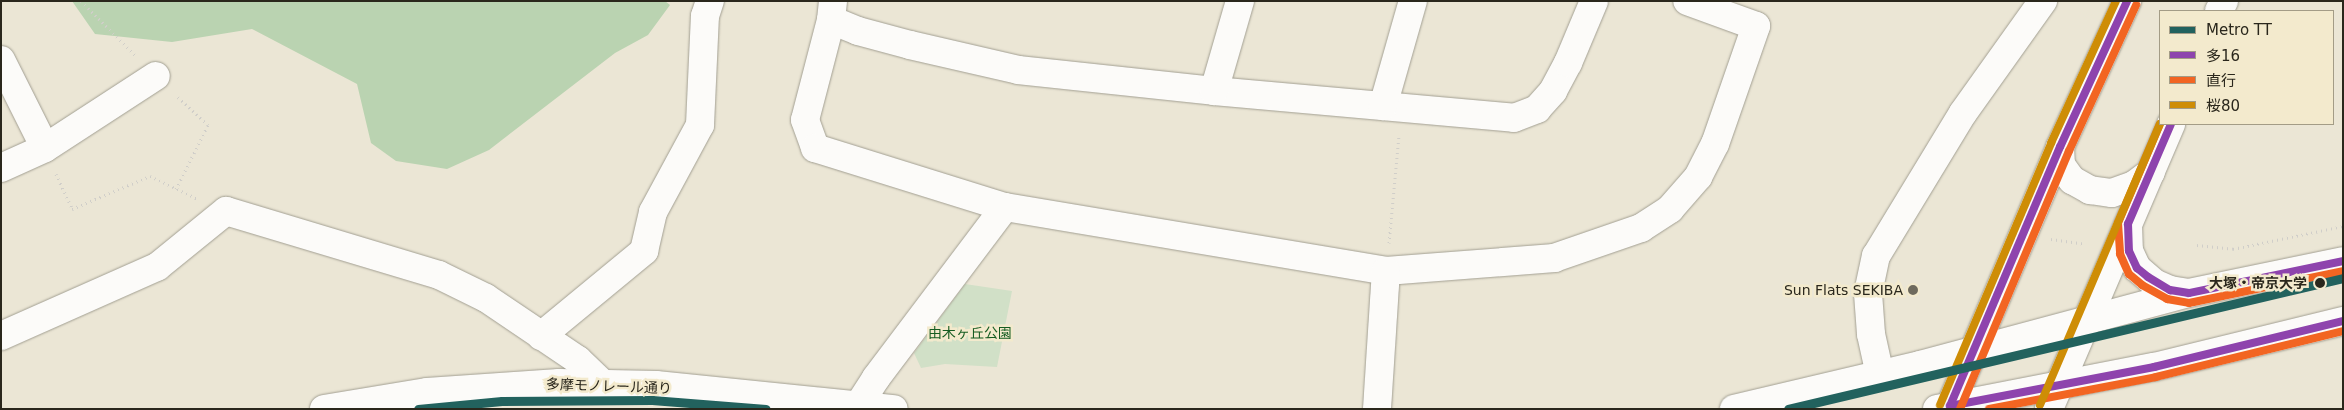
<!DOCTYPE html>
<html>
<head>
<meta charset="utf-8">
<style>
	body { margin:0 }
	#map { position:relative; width:2344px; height:410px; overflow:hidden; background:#ebe6d5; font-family:"DejaVu Sans","Noto Sans JP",sans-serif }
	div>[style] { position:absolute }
	.green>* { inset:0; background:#d1e0c7 }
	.forest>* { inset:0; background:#bad3b1 }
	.path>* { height:3px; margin-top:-1.5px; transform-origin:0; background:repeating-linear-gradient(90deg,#d0cec9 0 1px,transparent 0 5px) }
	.roads { filter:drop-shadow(0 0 1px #a29f92) drop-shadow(0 0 1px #a29f92) }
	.minor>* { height:28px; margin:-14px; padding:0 14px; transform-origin:14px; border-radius:14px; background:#fcfbf9 }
	.major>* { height:28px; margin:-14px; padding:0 14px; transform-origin:14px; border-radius:14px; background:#fcfbf9 }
	.bus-1>* { height:8px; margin:-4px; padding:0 4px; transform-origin:4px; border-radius:4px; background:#8e44ad }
	.bus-2>* { height:8px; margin:-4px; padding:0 4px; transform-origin:4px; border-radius:4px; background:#f26522 }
	.bus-3>* { height:8px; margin:-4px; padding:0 4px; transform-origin:4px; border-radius:4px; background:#ce8d06 }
	.metro-1>* { height:9px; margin:-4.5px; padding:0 4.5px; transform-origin:4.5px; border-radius:4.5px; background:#22625e }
	.dots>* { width:14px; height:14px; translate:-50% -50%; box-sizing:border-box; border:2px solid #f3eacd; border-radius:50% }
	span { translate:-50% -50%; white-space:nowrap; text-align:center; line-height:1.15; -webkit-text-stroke:5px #f3eacd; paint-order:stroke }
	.stop-label { font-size:14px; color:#2a271c; font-weight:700 }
	.right { translate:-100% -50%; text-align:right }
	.poi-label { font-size:14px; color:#2a271c }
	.park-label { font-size:14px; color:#155c21 }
	.street-label { font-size:14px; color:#2a271c }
	.frame { position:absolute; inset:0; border:2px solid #2a271c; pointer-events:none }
	.legend { position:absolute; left:2159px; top:10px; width:175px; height:115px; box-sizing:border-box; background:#f3eacd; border:1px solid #a39c86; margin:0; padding:6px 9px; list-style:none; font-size:15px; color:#2a271c }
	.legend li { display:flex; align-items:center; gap:10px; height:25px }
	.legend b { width:25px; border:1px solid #a39c86 }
</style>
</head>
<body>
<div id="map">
	<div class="green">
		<div style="clip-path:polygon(965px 284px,1012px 291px,997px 367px,945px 364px,921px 368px,914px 353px)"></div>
	</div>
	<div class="forest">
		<div style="clip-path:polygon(72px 1px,665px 1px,670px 5px,648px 35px,615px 53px,489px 150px,447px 169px,396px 161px,371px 143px,357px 84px,252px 29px,172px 42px,95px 34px)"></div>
	</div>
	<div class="path">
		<div style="left:81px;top:1px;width:78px;rotate:45deg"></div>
		<div style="left:56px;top:174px;width:38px;rotate:65deg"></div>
		<div style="left:72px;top:209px;width:85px;rotate:-22.9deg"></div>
		<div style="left:150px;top:176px;width:53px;rotate:25.6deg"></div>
		<div style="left:176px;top:189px;width:72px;rotate:-63.4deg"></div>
		<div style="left:208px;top:125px;width:42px;rotate:-136.9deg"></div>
		<div style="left:2051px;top:239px;width:34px;rotate:8deg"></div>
		<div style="left:1389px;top:243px;width:108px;rotate:-84.7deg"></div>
		<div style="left:2197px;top:245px;width:36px;rotate:6deg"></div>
		<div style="left:2233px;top:249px;width:112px;rotate:-11.8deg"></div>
	</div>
	<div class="roads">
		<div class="minor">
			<div style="left:833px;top:1px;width:19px;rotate:96deg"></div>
			<div style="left:831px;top:20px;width:103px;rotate:104.6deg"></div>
			<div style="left:805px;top:120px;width:30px;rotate:70deg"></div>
			<div style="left:815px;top:148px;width:199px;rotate:17.3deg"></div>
			<div style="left:1005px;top:207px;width:386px;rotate:9.5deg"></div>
			<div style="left:1386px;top:271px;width:169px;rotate:-4.4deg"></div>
			<div style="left:1554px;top:258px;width:92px;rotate:-19deg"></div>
			<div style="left:1641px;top:228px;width:35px;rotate:-33deg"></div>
			<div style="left:1670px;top:209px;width:43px;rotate:-48.8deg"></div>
			<div style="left:1698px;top:177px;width:37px;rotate:-63deg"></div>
			<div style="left:1715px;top:144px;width:125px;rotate:-70.8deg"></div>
			<div style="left:1756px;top:26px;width:73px;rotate:-160.1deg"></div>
			<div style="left:831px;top:20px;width:29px;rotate:22deg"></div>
			<div style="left:858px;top:31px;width:54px;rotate:15.1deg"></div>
			<div style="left:910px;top:45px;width:111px;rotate:13deg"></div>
			<div style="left:1018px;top:70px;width:197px;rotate:6.1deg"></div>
			<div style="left:1214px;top:91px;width:301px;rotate:5.1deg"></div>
			<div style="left:1514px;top:118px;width:25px;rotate:-21deg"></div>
			<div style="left:1537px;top:109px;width:24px;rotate:-48deg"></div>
			<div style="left:1553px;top:91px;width:32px;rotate:-62deg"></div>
			<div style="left:1568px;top:63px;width:67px;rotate:-67.2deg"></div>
			<div style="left:1px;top:60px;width:98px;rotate:63.4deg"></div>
			<div style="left:45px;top:148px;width:132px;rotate:-33deg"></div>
			<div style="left:1214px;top:91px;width:94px;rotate:-73.9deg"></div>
			<div style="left:1383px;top:106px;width:109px;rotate:-74.1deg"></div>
			<div style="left:1px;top:168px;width:48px;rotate:-24.4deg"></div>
			<div style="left:1px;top:336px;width:171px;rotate:-23.9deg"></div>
			<div style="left:157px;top:267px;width:89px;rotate:-39.1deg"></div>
			<div style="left:226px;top:211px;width:222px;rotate:16.7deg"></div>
			<div style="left:439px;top:275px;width:52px;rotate:26.1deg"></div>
			<div style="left:486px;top:298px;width:111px;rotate:34deg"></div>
			<div style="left:578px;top:360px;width:33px;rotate:44deg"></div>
			<div style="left:541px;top:336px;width:134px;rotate:-39.5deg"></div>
			<div style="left:644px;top:251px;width:40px;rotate:-77deg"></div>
			<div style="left:653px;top:212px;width:99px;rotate:-61.6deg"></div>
			<div style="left:700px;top:125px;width:109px;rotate:-87.4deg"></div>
			<div style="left:705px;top:16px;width:16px;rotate:-72deg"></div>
			<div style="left:1880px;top:375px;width:42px;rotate:-102.4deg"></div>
			<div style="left:1871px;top:334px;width:41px;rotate:-94.2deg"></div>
			<div style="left:1868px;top:293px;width:38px;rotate:-78deg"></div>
			<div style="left:1876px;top:256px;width:167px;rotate:-58.7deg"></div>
			<div style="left:1963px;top:113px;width:138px;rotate:-54.5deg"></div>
			<div style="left:856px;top:409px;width:37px;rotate:-57deg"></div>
			<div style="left:876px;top:378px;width:214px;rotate:-53deg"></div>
			<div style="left:1377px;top:409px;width:138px;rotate:-86.3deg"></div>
		</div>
		<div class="major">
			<div style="left:2219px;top:11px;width:11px;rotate:-63deg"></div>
			<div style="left:2060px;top:147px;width:18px;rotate:87deg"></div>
			<div style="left:2061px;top:165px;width:19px;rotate:54deg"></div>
			<div style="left:2072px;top:180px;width:21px;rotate:29deg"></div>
			<div style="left:2090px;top:190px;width:22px;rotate:8deg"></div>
			<div style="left:2112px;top:193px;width:23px;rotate:-20deg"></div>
			<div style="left:2134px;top:185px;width:21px;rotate:-37deg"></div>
			<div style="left:2128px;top:225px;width:26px;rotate:88deg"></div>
			<div style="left:2129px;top:251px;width:19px;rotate:65deg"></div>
			<div style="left:2137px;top:268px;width:23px;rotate:41deg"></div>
			<div style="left:2154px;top:283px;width:17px;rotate:24deg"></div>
			<div style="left:2170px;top:290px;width:19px;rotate:9deg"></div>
			<div style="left:324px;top:409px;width:104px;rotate:-9.4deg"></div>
			<div style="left:427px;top:392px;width:132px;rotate:-3.9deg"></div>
			<div style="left:559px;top:383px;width:97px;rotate:1.2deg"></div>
			<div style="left:656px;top:385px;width:239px;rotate:5.8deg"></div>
			<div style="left:1734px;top:409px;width:191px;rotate:-13.3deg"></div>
			<div style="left:1920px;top:365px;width:278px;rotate:-15deg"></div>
			<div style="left:2189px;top:293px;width:157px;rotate:-11.7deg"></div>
			<div style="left:1937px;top:409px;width:221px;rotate:-11deg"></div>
			<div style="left:2154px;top:367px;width:195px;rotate:-13.7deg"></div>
			<div style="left:1949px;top:409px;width:285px;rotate:-67deg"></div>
			<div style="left:2060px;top:147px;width:161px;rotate:-65.3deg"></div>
			<div style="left:2049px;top:409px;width:310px;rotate:-66.8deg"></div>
		</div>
	</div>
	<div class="bus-1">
		<div style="left:2171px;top:124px;width:109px;rotate:113.3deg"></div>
		<div style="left:2128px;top:224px;width:27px;rotate:88deg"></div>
		<div style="left:2129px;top:251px;width:19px;rotate:65deg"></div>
		<div style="left:2137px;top:268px;width:14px;rotate:39deg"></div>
		<div style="left:2148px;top:277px;width:26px;rotate:31deg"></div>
		<div style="left:2170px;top:290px;width:19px;rotate:9deg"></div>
		<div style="left:2189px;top:293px;width:157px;rotate:-11.7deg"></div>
		<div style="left:1950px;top:406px;width:281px;rotate:-67deg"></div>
		<div style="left:2060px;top:147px;width:161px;rotate:-65.3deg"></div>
		<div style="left:1950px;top:406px;width:208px;rotate:-10.8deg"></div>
		<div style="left:2154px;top:367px;width:195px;rotate:-13.7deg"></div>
	</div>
	<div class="bus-2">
		<div style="left:2160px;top:124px;width:108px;rotate:113deg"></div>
		<div style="left:2118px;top:223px;width:31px;rotate:86deg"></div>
		<div style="left:2120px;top:254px;width:22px;rotate:66deg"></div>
		<div style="left:2129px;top:274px;width:17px;rotate:40deg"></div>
		<div style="left:2142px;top:285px;width:29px;rotate:29deg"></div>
		<div style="left:2167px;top:299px;width:22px;rotate:10deg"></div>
		<div style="left:2189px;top:303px;width:157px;rotate:-11.7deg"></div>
		<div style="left:1960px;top:409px;width:280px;rotate:-67.1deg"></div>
		<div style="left:2069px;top:151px;width:161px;rotate:-65.3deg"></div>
		<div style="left:1989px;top:409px;width:170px;rotate:-10.8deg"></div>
		<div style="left:2156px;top:377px;width:193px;rotate:-13.8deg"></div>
	</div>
	<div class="bus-3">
		<div style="left:1940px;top:405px;width:285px;rotate:-67deg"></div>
		<div style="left:2051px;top:143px;width:156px;rotate:-65.4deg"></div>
		<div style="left:2040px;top:405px;width:306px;rotate:-66.9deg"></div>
	</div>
	<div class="metro-1">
		<div style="left:418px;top:409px;width:84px;rotate:-5.4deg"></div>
		<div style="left:502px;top:401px;width:150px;rotate:-0.4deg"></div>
		<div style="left:652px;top:400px;width:114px;rotate:4.5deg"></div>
		<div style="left:1788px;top:409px;width:570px;rotate:-13.28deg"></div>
	</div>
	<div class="dots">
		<div style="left:2320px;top:283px;background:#2a271c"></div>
		<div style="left:1913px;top:290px;background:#6e6a5d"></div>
	</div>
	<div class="stop-label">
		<span class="right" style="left:2307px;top:283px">大塚・帝京大学</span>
	</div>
	<div class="poi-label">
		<span class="right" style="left:1903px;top:290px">Sun Flats SEKIBA</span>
	</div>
	<div class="park-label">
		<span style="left:970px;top:333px">由木ヶ丘公園</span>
	</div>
	<div class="street-label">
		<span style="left:609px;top:386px;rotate:2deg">多摩モノレール通り</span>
	</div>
	<div class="frame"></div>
	<ul class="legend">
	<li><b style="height:6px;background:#22625e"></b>Metro TT</li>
	<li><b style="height:6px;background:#8e44ad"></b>多16</li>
	<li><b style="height:6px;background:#f26522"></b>直行</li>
	<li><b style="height:6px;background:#ce8d06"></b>桜80</li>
	</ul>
</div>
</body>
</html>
